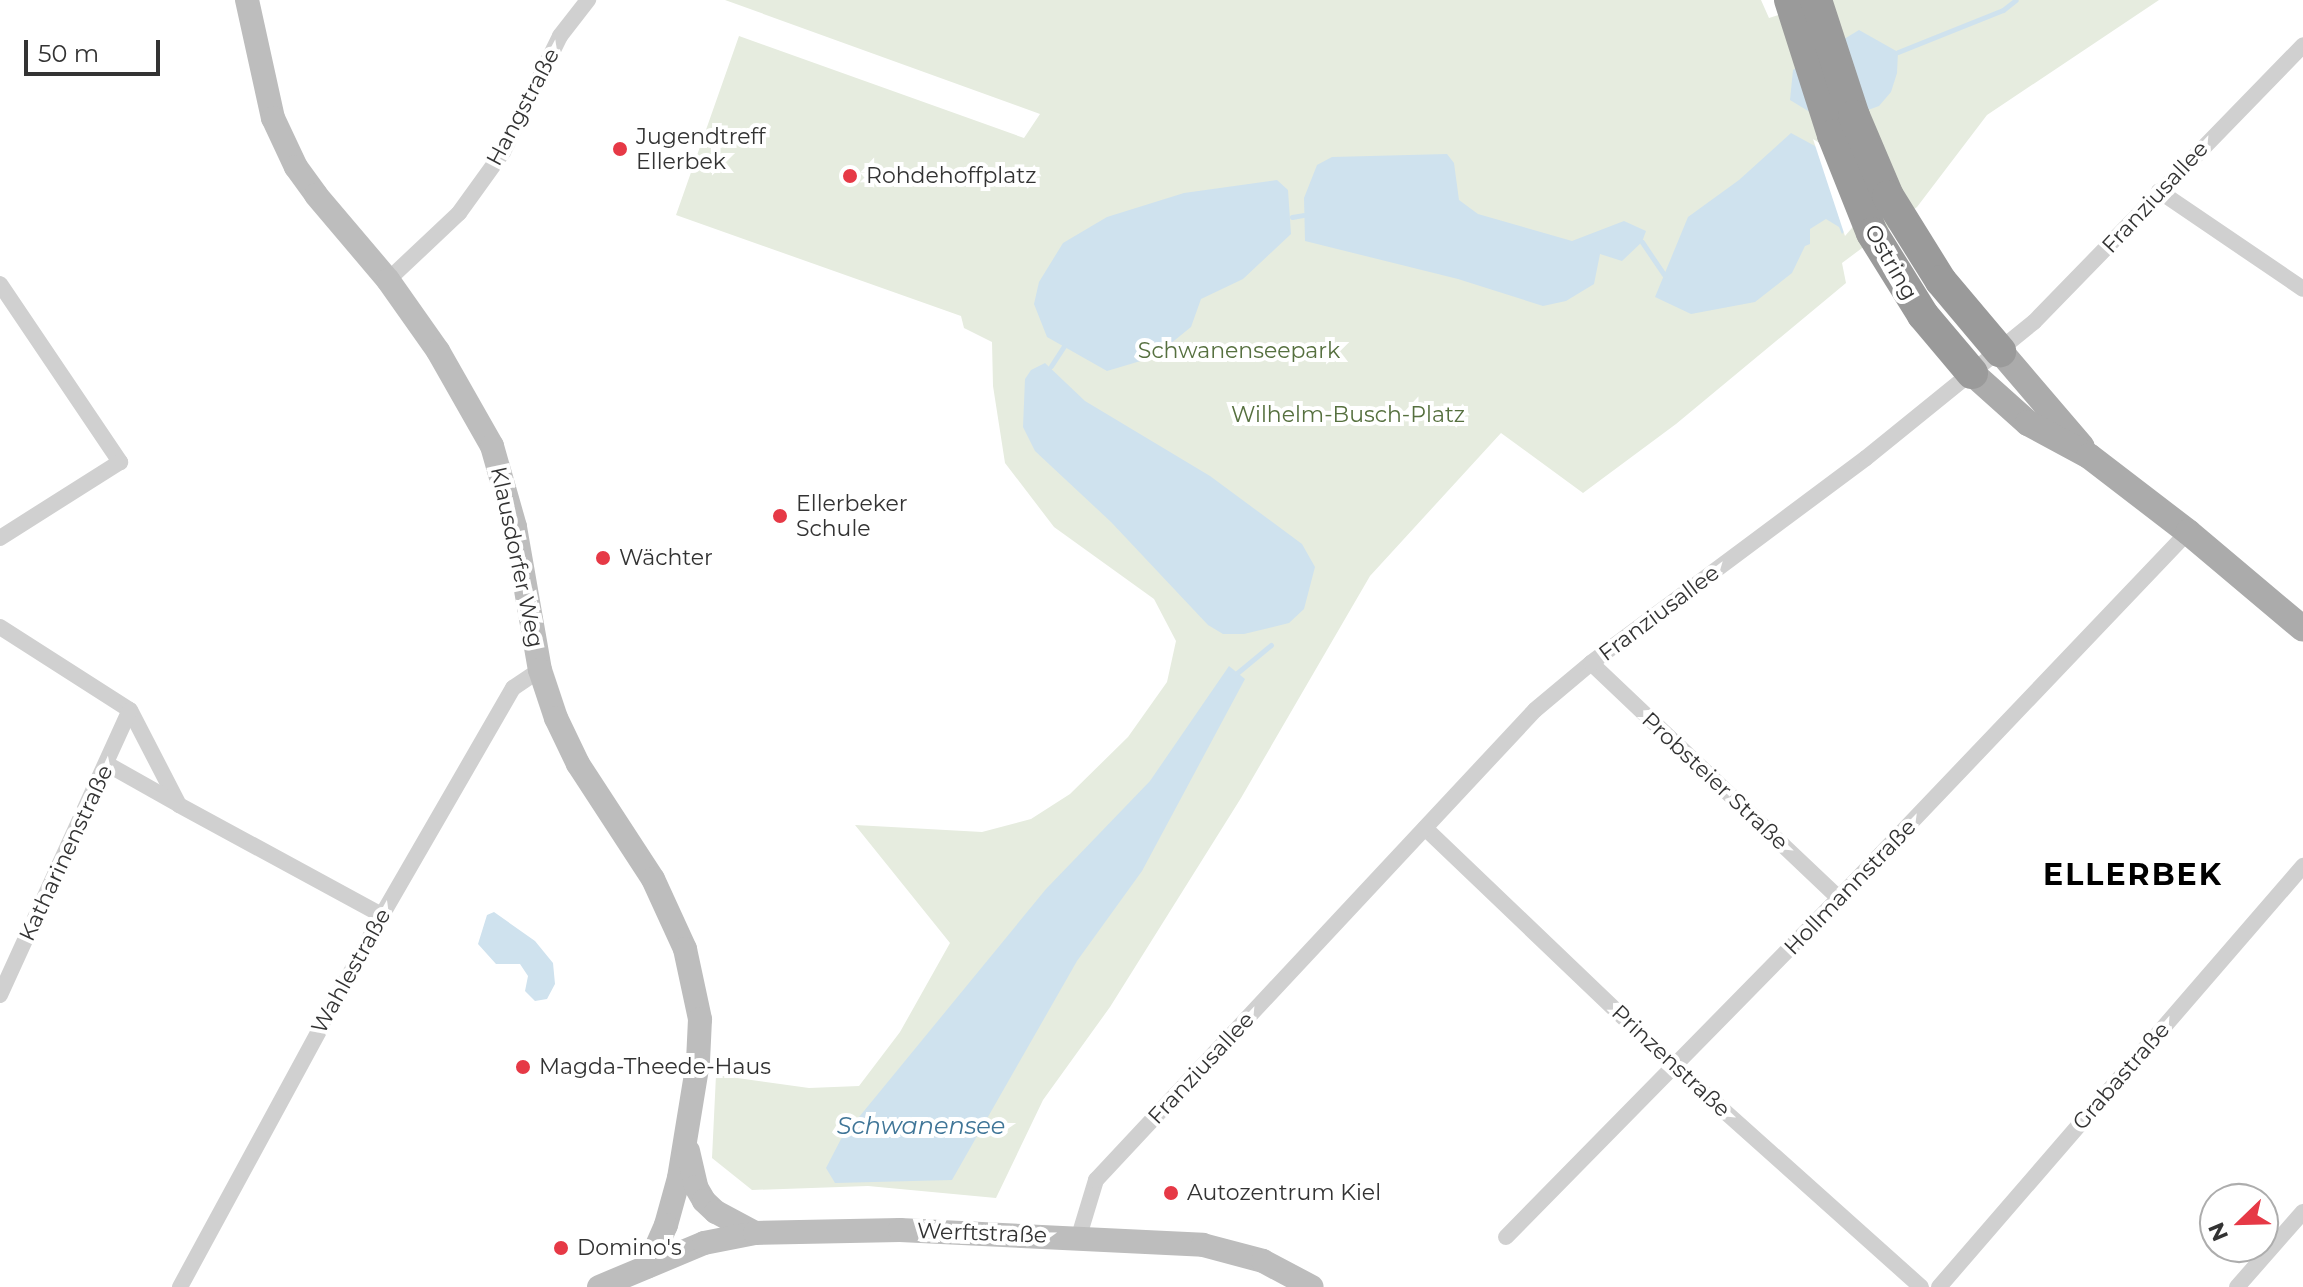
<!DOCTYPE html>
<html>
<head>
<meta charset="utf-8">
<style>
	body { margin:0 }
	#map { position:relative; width:2303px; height:1287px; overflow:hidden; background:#fff; font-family:Montserrat,sans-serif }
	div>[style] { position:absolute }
	.green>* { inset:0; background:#e6ecdf }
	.water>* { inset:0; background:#cfe2ee }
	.pier>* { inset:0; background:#fff }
	.stream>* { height:5px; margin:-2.5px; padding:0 2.5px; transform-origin:2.5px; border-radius:2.5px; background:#cfe2ee }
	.street>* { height:16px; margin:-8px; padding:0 8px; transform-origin:8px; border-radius:8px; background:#d0d0d0 }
	.secondary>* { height:24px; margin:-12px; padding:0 12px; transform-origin:12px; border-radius:12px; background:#bdbdbd }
	.primary>* { height:26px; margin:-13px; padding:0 13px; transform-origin:13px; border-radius:13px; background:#ababab }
	.highway>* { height:32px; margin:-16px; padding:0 16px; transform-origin:16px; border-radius:16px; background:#9a9a9a }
	.dots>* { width:22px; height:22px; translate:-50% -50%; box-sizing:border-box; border:4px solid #fff; border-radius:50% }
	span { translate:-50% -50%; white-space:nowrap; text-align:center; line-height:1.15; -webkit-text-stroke:8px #fff; paint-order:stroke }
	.street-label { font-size:22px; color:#333 }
	.poi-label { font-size:22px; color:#333 }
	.left { translate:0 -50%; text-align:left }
	.park-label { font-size:22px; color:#56703f }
	.water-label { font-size:24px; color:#3f7597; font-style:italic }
	.district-label { font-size:30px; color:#000; font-weight:700; letter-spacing:2px }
	.north { position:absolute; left:2199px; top:1183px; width:80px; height:80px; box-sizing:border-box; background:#fff; border:2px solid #adadad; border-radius:50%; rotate:247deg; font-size:22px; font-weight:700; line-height:32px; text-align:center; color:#333 }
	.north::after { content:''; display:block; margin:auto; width:28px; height:36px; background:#e63946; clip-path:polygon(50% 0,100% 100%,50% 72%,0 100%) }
	.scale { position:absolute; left:24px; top:40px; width:136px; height:36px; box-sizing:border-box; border:4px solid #333; border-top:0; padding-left:10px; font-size:24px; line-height:28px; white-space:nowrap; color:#333; -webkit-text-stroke:6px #fff; paint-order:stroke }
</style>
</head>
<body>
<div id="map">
	<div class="green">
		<div style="clip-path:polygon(725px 0,1761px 0,1769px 18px,1824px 0,2159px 0,1987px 115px,1917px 207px,1842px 263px,1846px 283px,1676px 424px,1583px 493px,1501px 433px,1370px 576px,1241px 798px,1110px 1007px,1043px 1100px,996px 1198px,868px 1186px,752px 1190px,712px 1158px,716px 1075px,809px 1088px,859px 1086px,900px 1032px,950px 943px,855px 825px,982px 832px,1031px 819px,1070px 794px,1128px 737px,1167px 682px,1176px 641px,1154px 599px,1054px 527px,1005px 463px,993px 386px,992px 342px,964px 328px,961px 316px,676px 215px,739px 36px,1024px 138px,1040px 114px)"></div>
	</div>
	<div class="water">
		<div style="clip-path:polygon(1859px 30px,1898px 52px,1897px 73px,1891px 92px,1879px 106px,1857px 114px,1818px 117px,1790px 100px,1793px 70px)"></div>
		<div style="clip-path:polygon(1791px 133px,1885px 184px,1842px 234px,1839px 227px,1826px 219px,1810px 229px,1810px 244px,1805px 246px,1792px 273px,1755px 302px,1691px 314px,1655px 297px,1688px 217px,1739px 180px)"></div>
		<div style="clip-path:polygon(1447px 154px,1454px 163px,1459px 200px,1478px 214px,1572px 241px,1624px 221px,1646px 231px,1642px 242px,1622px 261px,1600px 254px,1594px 284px,1566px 301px,1543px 306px,1458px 279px,1305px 241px,1304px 198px,1317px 165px,1332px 157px)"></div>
		<div style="clip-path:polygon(1277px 180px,1288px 190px,1291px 234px,1243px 279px,1201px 299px,1191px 327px,1154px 357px,1107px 371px,1047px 337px,1034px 304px,1039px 282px,1063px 243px,1107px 217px,1184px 193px)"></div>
		<div style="clip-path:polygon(1045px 363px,1085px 401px,1210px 476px,1302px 544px,1315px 567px,1304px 609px,1289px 623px,1244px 634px,1223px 634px,1208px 625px,1111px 522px,1035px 451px,1023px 427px,1025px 379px,1031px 370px)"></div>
		<div style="clip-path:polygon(1229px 666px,1245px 679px,1142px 871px,1077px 961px,952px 1180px,835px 1183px,826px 1168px,841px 1139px,1046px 889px,1150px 781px)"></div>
		<div style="clip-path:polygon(494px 912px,535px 941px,553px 963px,555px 984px,547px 999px,535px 1001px,525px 991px,528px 976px,520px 964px,496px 964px,478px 944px,487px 915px)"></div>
	</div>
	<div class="pier">
		<div style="clip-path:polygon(1813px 139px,1889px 185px,1845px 236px)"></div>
	</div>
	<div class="stream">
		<div style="left:1898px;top:52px;width:113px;rotate:-21.8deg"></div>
		<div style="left:2003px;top:10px;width:16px;rotate:-38deg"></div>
		<div style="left:1292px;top:217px;width:11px;rotate:-10deg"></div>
		<div style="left:1642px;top:242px;width:40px;rotate:56deg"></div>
		<div style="left:1051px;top:366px;width:24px;rotate:-57deg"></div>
		<div style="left:1237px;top:673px;width:44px;rotate:-39.5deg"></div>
	</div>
	<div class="street">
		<div style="left:2159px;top:191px;width:174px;rotate:34.2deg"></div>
		<div style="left:388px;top:280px;width:98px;rotate:-43.3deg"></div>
		<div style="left:459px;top:213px;width:75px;rotate:-54.2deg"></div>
		<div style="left:503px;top:152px;width:129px;rotate:-63.8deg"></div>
		<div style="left:560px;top:36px;width:46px;rotate:-52.1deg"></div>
		<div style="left:0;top:284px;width:215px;rotate:56deg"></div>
		<div style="left:120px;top:462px;width:142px;rotate:147.7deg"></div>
		<div style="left:0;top:627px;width:154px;rotate:32.6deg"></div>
		<div style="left:1591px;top:663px;width:342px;rotate:43.5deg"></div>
		<div style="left:130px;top:710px;width:107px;rotate:62.7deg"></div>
		<div style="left:179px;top:805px;width:231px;rotate:28.5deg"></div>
		<div style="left:107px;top:764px;width:81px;rotate:29.4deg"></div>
		<div style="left:1425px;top:828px;width:346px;rotate:43.7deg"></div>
		<div style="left:1675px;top:1067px;width:330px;rotate:41.8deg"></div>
		<div style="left:0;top:995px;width:313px;rotate:-65.5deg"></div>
		<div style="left:1079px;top:1236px;width:59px;rotate:-73.1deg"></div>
		<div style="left:1096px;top:1180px;width:643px;rotate:-46.95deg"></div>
		<div style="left:1535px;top:710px;width:73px;rotate:-40deg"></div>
		<div style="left:1591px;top:663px;width:343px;rotate:-36.7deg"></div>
		<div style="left:1866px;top:458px;width:216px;rotate:-39deg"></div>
		<div style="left:2034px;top:322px;width:386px;rotate:-45.8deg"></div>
		<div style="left:1506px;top:1237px;width:475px;rotate:-45.5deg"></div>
		<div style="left:1839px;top:898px;width:506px;rotate:-46.36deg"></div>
		<div style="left:180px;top:1287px;width:423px;rotate:-61.5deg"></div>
		<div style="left:382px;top:915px;width:262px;rotate:-60deg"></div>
		<div style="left:513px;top:688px;width:32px;rotate:-34deg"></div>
		<div style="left:1939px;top:1287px;width:557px;rotate:-49.15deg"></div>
		<div style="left:2237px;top:1287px;width:100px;rotate:-48.7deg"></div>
	</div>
	<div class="secondary">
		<div style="left:247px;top:0;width:121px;rotate:77.6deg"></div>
		<div style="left:273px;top:118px;width:54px;rotate:64.9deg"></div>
		<div style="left:296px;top:167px;width:34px;rotate:54deg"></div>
		<div style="left:316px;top:195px;width:111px;rotate:49.7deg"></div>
		<div style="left:388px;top:280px;width:87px;rotate:54.8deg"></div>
		<div style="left:438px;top:351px;width:109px;rotate:60.4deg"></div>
		<div style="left:492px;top:446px;width:84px;rotate:74.1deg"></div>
		<div style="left:515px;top:527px;width:145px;rotate:80.1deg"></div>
		<div style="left:540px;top:670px;width:51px;rotate:71.6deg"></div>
		<div style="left:556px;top:718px;width:51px;rotate:64.4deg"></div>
		<div style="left:578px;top:764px;width:137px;rotate:56.9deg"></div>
		<div style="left:653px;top:879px;width:77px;rotate:65.4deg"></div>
		<div style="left:685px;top:949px;width:72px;rotate:77.9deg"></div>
		<div style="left:700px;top:1019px;width:43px;rotate:92.7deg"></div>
		<div style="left:698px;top:1062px;width:118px;rotate:99.3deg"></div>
		<div style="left:679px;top:1178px;width:49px;rotate:105.5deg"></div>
		<div style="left:666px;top:1225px;width:45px;rotate:113.7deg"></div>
		<div style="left:688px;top:1151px;width:37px;rotate:77deg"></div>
		<div style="left:696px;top:1187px;width:16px;rotate:60deg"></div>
		<div style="left:704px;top:1201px;width:16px;rotate:43deg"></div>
		<div style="left:716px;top:1212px;width:44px;rotate:28.3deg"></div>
		<div style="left:599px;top:1287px;width:114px;rotate:-22.7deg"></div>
		<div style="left:704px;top:1243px;width:52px;rotate:-11.1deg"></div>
		<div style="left:755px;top:1233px;width:145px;rotate:-1.2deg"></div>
		<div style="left:900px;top:1230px;width:303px;rotate:2.8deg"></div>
		<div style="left:1203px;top:1245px;width:62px;rotate:14.9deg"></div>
		<div style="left:1263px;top:1261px;width:55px;rotate:28deg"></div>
	</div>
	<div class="primary">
		<div style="left:2000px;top:351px;width:126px;rotate:49.5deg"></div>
		<div style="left:1972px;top:373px;width:75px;rotate:41.8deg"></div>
		<div style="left:2028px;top:423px;width:69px;rotate:28.4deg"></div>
		<div style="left:2089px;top:456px;width:125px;rotate:37.5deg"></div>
		<div style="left:2188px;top:532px;width:150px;rotate:40.1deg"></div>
	</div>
	<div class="highway">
		<div style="left:1790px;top:0;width:142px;rotate:72.3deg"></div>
		<div style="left:1833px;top:135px;width:105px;rotate:68.3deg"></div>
		<div style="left:1872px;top:233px;width:97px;rotate:58.1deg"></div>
		<div style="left:1923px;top:315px;width:76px;rotate:49.8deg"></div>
		<div style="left:1816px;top:0;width:122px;rotate:71.9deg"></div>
		<div style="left:1854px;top:116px;width:87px;rotate:67deg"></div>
		<div style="left:1888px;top:196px;width:100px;rotate:58.1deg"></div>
		<div style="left:1941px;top:281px;width:92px;rotate:49.9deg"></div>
	</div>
	<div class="dots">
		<div style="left:620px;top:149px;background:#e63946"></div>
		<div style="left:850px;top:176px;background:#e63946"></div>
		<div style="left:780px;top:516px;background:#e63946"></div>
		<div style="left:603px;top:558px;background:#e63946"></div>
		<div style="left:523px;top:1067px;background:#e63946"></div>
		<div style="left:1171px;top:1193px;background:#e63946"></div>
		<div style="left:561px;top:1248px;background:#e63946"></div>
	</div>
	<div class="street-label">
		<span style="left:523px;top:107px;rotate:-62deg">Hangstraße</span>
		<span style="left:2155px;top:197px;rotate:-47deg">Franziusallee</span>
		<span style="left:1891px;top:262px;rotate:60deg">Ostring</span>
		<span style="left:517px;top:557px;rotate:78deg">Klausdorfer Weg</span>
		<span style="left:1659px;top:613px;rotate:-37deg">Franziusallee</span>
		<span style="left:1715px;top:781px;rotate:43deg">Probsteier Straße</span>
		<span style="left:66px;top:853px;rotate:-65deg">Katharinenstraße</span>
		<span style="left:1850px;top:887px;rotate:-46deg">Hollmannstraße</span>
		<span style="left:351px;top:971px;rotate:-61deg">Wahlestraße</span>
		<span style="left:1671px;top:1061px;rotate:43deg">Prinzenstraße</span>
		<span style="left:1201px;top:1068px;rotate:-47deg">Franziusallee</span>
		<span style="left:2121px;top:1076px;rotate:-49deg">Grabastraße</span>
		<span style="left:982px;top:1233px;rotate:2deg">Werftstraße</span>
	</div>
	<div class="poi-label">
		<span class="left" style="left:636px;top:149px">Jugendtreff<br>Ellerbek</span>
		<span class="left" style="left:866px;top:176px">Rohdehoffplatz</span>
		<span class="left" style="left:796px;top:516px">Ellerbeker<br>Schule</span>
		<span class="left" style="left:619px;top:558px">Wächter</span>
		<span class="left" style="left:539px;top:1067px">Magda-Theede-Haus</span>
		<span class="left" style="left:1187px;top:1193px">Autozentrum Kiel</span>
		<span class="left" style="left:577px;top:1248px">Domino's</span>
	</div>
	<div class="park-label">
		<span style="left:1239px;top:351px">Schwanenseepark</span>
		<span style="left:1348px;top:415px">Wilhelm-Busch-Platz</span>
	</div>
	<div class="water-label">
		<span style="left:921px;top:1126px">Schwanensee</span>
	</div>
	<div class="district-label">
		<span style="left:2133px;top:875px">ELLERBEK</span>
	</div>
	<div class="north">N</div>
	<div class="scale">50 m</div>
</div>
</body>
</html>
